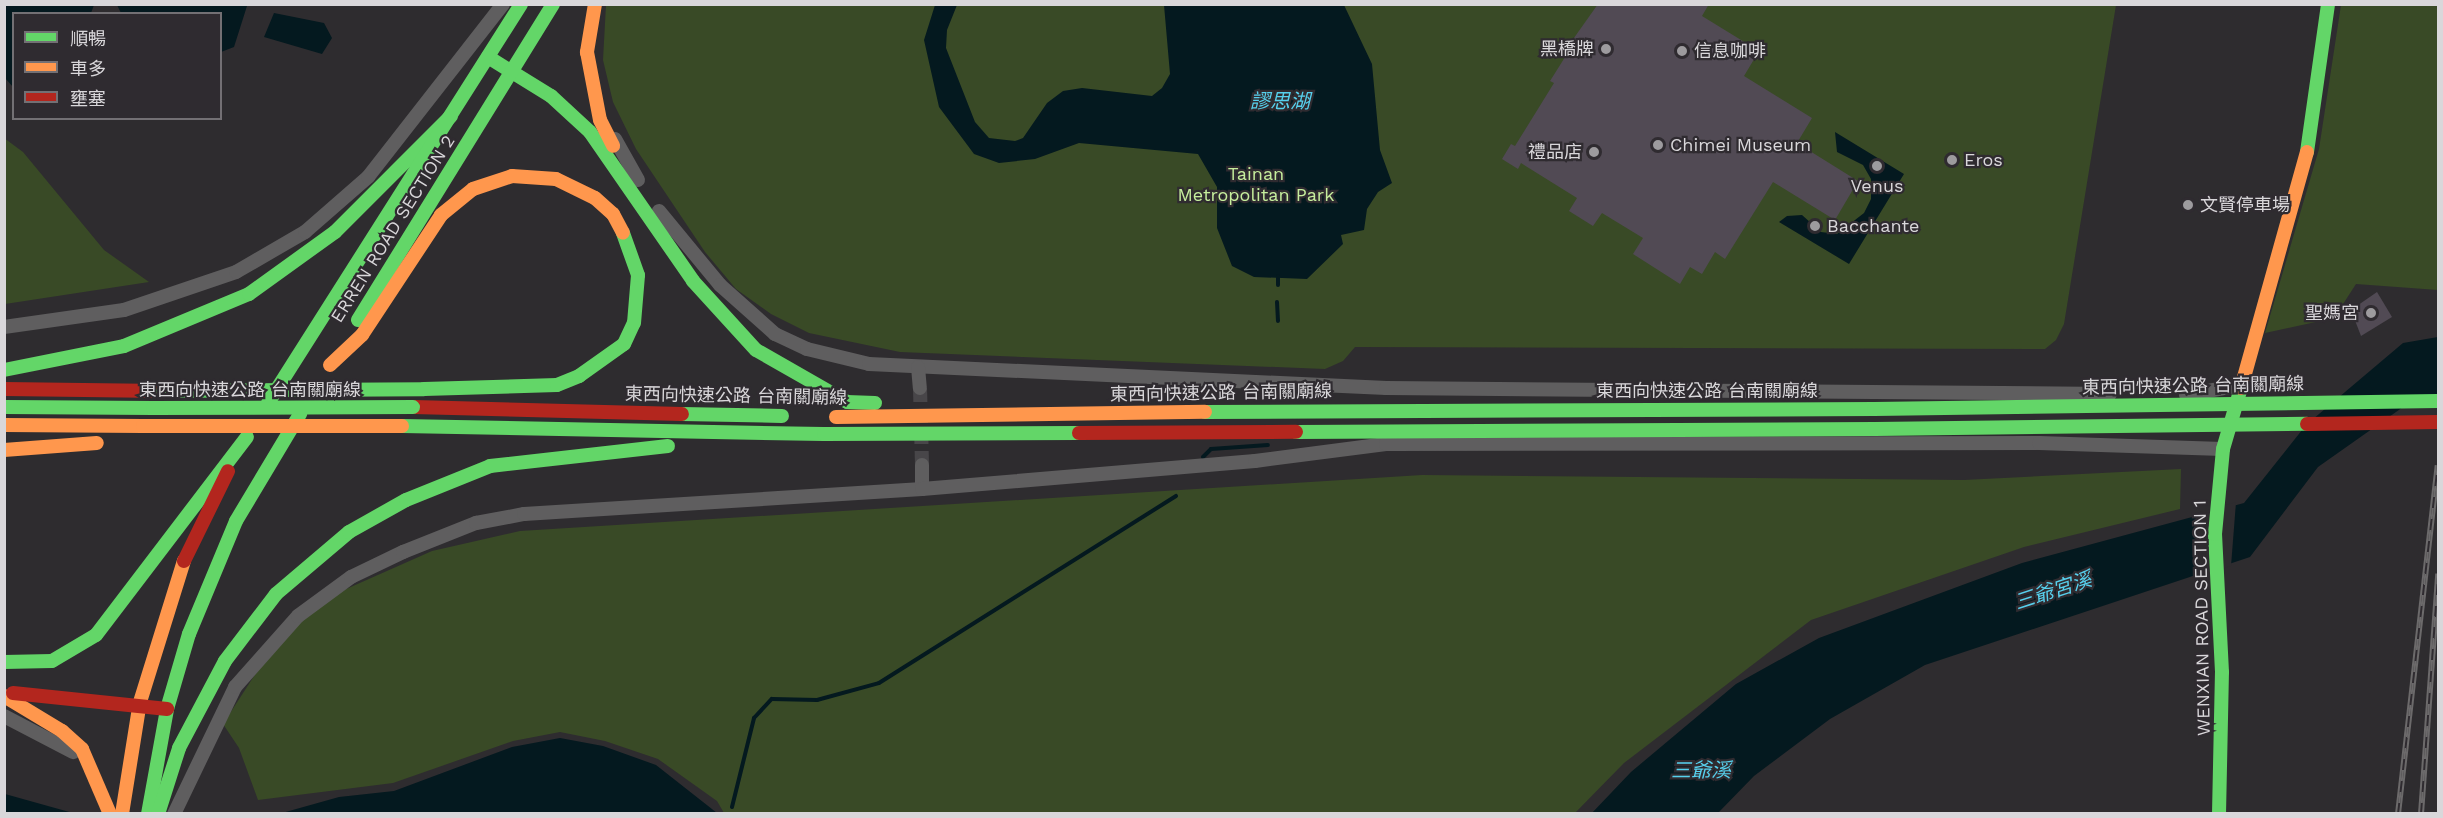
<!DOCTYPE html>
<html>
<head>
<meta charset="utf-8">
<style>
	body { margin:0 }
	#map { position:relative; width:2443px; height:818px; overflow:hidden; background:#2e2c2f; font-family:"Work Sans","Noto Sans TC",sans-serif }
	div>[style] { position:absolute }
	.green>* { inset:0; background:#394a26 }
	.water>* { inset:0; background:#04191f }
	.pier>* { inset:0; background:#2e2c2f }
	.stream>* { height:4px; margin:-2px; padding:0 2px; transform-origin:2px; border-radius:2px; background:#04191f }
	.building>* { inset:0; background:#514a54 }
	.street-tunnel>* { height:14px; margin-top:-7px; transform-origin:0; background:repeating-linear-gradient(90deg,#484649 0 14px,transparent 0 21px) }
	.street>* { height:14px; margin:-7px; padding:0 7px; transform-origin:7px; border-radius:7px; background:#5f5e5f }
	.fast>* { height:14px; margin:-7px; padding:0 7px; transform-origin:7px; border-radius:7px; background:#63d668 }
	.slow>* { height:14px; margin:-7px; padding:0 7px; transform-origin:7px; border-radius:7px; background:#ff974d }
	.jam>* { height:14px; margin:-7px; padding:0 7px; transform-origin:7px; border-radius:7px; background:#b3261e }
	.rail>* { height:6px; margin-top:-3px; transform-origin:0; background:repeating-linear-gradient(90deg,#2f2b30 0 11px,#6c6a6b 0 22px); box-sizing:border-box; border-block:2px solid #6c6a6b }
	.fast-bridge>* { height:14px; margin:-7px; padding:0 7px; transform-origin:7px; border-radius:7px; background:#63d668 }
	.slow-bridge>* { height:14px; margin:-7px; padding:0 7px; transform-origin:7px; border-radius:7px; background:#ff974d }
	.jam-bridge>* { height:14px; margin:-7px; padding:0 7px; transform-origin:7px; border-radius:7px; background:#b3261e }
	.dots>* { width:16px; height:16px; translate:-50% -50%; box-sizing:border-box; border:3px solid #2f2b30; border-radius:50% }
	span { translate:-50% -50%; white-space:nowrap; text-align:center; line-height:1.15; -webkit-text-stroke:4.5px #2f2b30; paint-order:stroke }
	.poi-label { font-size:18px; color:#d9d7da }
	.right { translate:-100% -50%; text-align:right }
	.left { translate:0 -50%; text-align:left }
	.park-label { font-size:18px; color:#c6ee9d }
	.street-label { font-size:18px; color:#d9d7da }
	.water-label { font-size:20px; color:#57d0ed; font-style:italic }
	.frame { position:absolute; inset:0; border:6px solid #d9d7da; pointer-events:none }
	.legend { position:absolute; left:12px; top:12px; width:210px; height:108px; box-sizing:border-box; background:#2f2b30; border:2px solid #737074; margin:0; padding:8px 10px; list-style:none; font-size:18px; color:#d9d7da }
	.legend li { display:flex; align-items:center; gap:12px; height:30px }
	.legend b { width:30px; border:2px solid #737074 }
</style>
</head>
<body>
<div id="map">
	<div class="green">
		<div style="clip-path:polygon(606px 5px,2116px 5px,2064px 324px,2056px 340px,2045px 349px,1355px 347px,1343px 361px,1325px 369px,900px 352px,809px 333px,771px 314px,736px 289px,705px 252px,636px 149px,613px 102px,603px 60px)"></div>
		<div style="clip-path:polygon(2341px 5px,2438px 5px,2438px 290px,2356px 284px,2334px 318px,2265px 333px,2319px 149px)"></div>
		<div style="clip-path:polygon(4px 138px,23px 152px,104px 250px,149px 282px,5px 304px)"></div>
		<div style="clip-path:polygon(2181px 469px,2180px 509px,2024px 547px,1811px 620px,1624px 763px,1575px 813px,724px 813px,717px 801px,658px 759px,605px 741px,560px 732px,513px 741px,393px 783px,258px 800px,239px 748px,223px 724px,265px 659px,303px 619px,344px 590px,432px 551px,520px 531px,1422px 475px,1964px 480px)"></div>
	</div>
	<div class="water">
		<div style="clip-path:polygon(4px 5px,5px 4px,94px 5px,91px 13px,14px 14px,13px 87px,5px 78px)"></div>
		<div style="clip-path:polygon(117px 5px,245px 4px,247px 6px,234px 47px,221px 52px,220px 14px,121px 13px)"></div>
		<div style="clip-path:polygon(935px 5px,957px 5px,947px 30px,946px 48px,975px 122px,989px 138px,1015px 141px,1023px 138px,1047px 103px,1063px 91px,1082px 88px,1152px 96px,1162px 88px,1170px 74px,1164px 5px,1344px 5px,1372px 64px,1380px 150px,1392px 183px,1378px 192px,1367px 209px,1364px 230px,1341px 235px,1343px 244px,1307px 279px,1254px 277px,1232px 266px,1217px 228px,1217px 187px,1198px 154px,1079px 143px,1035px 159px,999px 163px,974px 154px,939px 107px,924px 40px)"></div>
		<div style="clip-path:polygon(274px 13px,324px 23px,332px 38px,322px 54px,264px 37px)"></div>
		<div style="clip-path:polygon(1835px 132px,1904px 174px,1849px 264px,1779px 222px,1787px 216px,1802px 215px,1821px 232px,1837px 234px,1864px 213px,1871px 199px,1871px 179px,1863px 165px,1837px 152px)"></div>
		<div style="clip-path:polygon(2438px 337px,2438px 396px,2413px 400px,2318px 467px,2250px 557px,1925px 665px,1830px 719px,1754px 776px,1718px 813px,1591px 814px,1631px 772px,1736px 684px,1819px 638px,2022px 563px,2244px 503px,2306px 425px,2403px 343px)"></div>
		<div style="clip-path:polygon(560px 738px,603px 746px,656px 765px,717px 813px,282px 813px,339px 797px,394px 791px,512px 747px)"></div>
		<div style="clip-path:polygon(4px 794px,5px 794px,73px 813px,5px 813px)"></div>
	</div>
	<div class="pier">
		<div style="clip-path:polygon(2236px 502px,2231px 566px,2196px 577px,2197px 513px)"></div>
	</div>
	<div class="stream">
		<div style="left:1278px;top:285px;width:9px;rotate:-90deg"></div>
		<div style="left:1277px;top:302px;width:19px;rotate:87deg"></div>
		<div style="left:1203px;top:457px;width:11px;rotate:-45deg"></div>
		<div style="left:1211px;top:449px;width:57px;rotate:-4deg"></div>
		<div style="left:732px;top:807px;width:92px;rotate:-76.1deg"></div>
		<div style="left:754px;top:718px;width:26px;rotate:-47deg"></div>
		<div style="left:772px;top:699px;width:45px;rotate:1.3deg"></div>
		<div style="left:817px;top:700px;width:64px;rotate:-15.3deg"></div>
		<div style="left:879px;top:683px;width:351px;rotate:-32.2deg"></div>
	</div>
	<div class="building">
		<div style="clip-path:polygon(1598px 4px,1709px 4px,1702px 16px,1759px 51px,1744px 76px,1812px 118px,1797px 143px,1858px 181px,1835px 220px,1773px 182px,1725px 259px,1715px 252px,1702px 274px,1690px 267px,1680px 284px,1633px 254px,1643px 238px,1602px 213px,1593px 226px,1569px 211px,1577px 198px,1521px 163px,1518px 169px,1502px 159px,1511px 144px,1515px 146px,1554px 83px,1550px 81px,1567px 54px,1564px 52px)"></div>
		<div style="clip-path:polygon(2377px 292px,2392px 317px,2361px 336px,2351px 310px)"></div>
	</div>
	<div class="street-tunnel">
		<div style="left:920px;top:388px;width:77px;rotate:88.5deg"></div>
	</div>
	<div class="street">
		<div style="left:615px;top:139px;width:47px;rotate:60.7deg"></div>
		<div style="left:659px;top:211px;width:96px;rotate:50.5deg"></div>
		<div style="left:720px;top:285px;width:74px;rotate:41.7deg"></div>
		<div style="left:775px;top:334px;width:35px;rotate:25deg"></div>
		<div style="left:807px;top:349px;width:64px;rotate:13.6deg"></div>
		<div style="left:869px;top:364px;width:518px;rotate:2.66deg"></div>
		<div style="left:1386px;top:388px;width:724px;rotate:0.47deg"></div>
		<div style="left:4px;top:327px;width:121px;rotate:-8.1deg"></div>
		<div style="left:124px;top:310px;width:118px;rotate:-18.7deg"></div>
		<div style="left:236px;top:272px;width:80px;rotate:-30.1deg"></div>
		<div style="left:305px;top:232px;width:84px;rotate:-41.1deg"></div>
		<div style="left:368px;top:177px;width:219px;rotate:-52deg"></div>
		<div style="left:918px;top:367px;width:21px;rotate:85deg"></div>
		<div style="left:2186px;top:395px;width:56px;rotate:-10.3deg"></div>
		<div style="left:922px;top:465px;width:24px;rotate:90deg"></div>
		<div style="left:4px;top:716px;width:78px;rotate:27.6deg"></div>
		<div style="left:174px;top:814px;width:141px;rotate:-64.3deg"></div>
		<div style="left:235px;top:687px;width:95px;rotate:-48.4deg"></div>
		<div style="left:298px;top:616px;width:66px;rotate:-36.3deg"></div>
		<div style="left:351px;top:577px;width:58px;rotate:-25.7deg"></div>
		<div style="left:403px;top:552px;width:79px;rotate:-21.7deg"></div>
		<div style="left:476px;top:523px;width:49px;rotate:-10.6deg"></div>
		<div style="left:524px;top:514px;width:399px;rotate:-3.6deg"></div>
		<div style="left:922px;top:489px;width:334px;rotate:-4.8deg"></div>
		<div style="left:1255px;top:461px;width:132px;rotate:-7.4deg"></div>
		<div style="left:1386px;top:444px;width:653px;rotate:-0.09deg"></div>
		<div style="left:2039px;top:443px;width:184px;rotate:1.9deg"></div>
	</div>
	<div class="fast">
		<div style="left:488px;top:57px;width:74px;rotate:31.8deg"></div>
		<div style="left:551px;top:96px;width:53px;rotate:42.7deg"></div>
		<div style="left:590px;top:132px;width:181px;rotate:55.3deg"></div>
		<div style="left:693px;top:281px;width:93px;rotate:47.6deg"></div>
		<div style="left:756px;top:350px;width:105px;rotate:29.7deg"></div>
		<div style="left:847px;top:402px;width:28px;rotate:2deg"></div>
		<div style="left:2307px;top:152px;width:149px;rotate:-81.9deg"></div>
		<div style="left:358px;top:320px;width:371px;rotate:-58.3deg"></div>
		<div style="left:4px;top:370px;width:122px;rotate:-11.3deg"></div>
		<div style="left:124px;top:346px;width:135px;rotate:-22.6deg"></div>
		<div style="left:249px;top:294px;width:106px;rotate:-35.8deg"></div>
		<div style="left:335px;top:232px;width:164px;rotate:-45deg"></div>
		<div style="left:424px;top:389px;width:133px;rotate:-1.7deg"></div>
		<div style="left:557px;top:385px;width:24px;rotate:-22deg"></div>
		<div style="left:579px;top:376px;width:55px;rotate:-35.4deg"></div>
		<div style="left:624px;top:344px;width:23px;rotate:-65deg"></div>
		<div style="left:634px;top:323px;width:48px;rotate:-85.2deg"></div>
		<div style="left:638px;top:275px;width:45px;rotate:-109.7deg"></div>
		<div style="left:268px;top:403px;width:472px;rotate:-57.6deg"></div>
		<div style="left:4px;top:407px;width:149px;rotate:0.4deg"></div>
		<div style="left:1205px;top:412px;width:669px;rotate:-0.26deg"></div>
		<div style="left:682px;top:414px;width:100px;rotate:1.1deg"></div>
		<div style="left:402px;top:426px;width:422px;rotate:1.1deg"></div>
		<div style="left:824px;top:434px;width:255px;rotate:-0.2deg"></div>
		<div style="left:1296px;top:432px;width:579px;rotate:-0.3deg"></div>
		<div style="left:4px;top:662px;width:48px;rotate:-1.2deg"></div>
		<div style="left:52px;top:661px;width:51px;rotate:-30.6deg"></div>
		<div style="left:96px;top:635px;width:249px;rotate:-52.7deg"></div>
		<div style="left:148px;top:814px;width:107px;rotate:-79.7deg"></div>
		<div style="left:167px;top:709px;width:78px;rotate:-73.7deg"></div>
		<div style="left:189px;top:634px;width:122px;rotate:-67.4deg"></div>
		<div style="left:236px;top:521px;width:125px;rotate:-59.1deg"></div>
		<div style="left:158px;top:814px;width:69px;rotate:-72.3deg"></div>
		<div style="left:179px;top:748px;width:98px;rotate:-62.1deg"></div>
		<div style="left:225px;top:661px;width:84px;rotate:-52.7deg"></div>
		<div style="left:276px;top:594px;width:96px;rotate:-40.3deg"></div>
		<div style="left:349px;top:532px;width:65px;rotate:-29.3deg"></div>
		<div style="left:406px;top:500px;width:91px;rotate:-22deg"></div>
		<div style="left:490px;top:466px;width:179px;rotate:-6.4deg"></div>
		<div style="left:2219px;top:814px;width:142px;rotate:-88.8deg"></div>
		<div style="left:2222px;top:672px;width:138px;rotate:-92.9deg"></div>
		<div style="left:2215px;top:534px;width:85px;rotate:-84.6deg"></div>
		<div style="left:2223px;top:449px;width:64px;rotate:-73.6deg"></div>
	</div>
	<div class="slow">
		<div style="left:595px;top:4px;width:49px;rotate:99.5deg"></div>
		<div style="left:587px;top:52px;width:69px;rotate:79.2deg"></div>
		<div style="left:600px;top:120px;width:29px;rotate:63deg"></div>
		<div style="left:330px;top:365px;width:44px;rotate:-43.2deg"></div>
		<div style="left:362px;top:335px;width:144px;rotate:-56.6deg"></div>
		<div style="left:441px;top:215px;width:41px;rotate:-39.1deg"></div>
		<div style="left:473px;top:189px;width:41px;rotate:-18.4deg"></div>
		<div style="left:512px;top:176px;width:44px;rotate:3.9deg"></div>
		<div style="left:556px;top:179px;width:43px;rotate:26deg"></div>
		<div style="left:595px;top:198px;width:24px;rotate:42deg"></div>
		<div style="left:613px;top:214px;width:21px;rotate:62deg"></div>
		<div style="left:2241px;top:388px;width:245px;rotate:-74.4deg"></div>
		<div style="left:836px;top:417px;width:369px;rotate:-0.8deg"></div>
		<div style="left:4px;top:425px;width:139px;rotate:0.4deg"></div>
		<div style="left:4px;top:450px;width:93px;rotate:-4.3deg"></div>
		<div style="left:4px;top:696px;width:68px;rotate:31.1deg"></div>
		<div style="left:62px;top:731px;width:27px;rotate:42deg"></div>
		<div style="left:82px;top:749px;width:71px;rotate:66.7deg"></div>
		<div style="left:122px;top:814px;width:113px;rotate:-80.9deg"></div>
		<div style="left:140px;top:702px;width:148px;rotate:-72.7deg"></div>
	</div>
	<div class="jam">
		<div style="left:4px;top:389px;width:159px;rotate:0.7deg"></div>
		<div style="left:413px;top:407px;width:269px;rotate:1.5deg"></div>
		<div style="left:1079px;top:433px;width:217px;rotate:-0.3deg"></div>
		<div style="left:184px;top:561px;width:100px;rotate:-63.9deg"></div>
		<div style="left:13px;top:693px;width:155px;rotate:5.9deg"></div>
	</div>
	<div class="rail">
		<div style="left:2398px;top:814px;width:351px;rotate:-83.5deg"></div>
		<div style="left:2421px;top:814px;width:241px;rotate:-85.9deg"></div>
	</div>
	<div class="fast-bridge">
		<div style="left:163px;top:391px;width:261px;rotate:-0.4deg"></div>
		<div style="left:153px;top:408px;width:260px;rotate:-0.2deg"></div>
		<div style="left:1874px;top:409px;width:564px;rotate:-0.81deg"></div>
		<div style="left:1875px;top:429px;width:432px;rotate:-0.7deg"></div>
	</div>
	<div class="slow-bridge">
		<div style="left:143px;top:426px;width:259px"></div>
	</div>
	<div class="jam-bridge">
		<div style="left:2307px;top:424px;width:131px;rotate:-0.9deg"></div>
	</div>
	<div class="dots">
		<div style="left:1606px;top:49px;background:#9d9b9e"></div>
		<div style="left:1682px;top:51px;background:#9d9b9e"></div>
		<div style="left:1658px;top:145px;background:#9d9b9e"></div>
		<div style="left:1594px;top:152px;background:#9d9b9e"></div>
		<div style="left:1952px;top:160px;background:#9d9b9e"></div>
		<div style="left:1877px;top:166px;background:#9d9b9e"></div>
		<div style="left:2188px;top:205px;background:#9d9b9e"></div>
		<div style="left:1815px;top:226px;background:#9d9b9e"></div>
		<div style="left:2371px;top:313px;background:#9d9b9e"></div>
	</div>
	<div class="poi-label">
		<span class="right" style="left:1594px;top:49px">黑橋牌</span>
		<span class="left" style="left:1694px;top:51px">信息咖啡</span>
		<span class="left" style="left:1670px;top:145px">Chimei Museum</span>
		<span class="right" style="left:1582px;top:152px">禮品店</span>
		<span class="left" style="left:1964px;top:160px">Eros</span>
		<span style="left:1877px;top:186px">Venus</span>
		<span class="left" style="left:2200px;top:205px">文賢停車場</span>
		<span class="left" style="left:1827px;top:226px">Bacchante</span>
		<span class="right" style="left:2359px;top:313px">聖媽宮</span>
	</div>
	<div class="park-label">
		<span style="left:1256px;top:185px">Tainan<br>Metropolitan Park</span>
	</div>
	<div class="street-label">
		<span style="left:393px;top:229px;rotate:-58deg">ERREN ROAD SECTION 2</span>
		<span style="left:2193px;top:386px;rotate:-1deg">東西向快速公路 台南關廟線</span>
		<span style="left:250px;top:390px">東西向快速公路 台南關廟線</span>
		<span style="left:1707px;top:391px">東西向快速公路 台南關廟線</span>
		<span style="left:1221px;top:393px;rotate:-1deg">東西向快速公路 台南關廟線</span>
		<span style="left:736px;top:396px;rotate:1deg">東西向快速公路 台南關廟線</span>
		<span style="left:2202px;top:618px;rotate:-91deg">WENXIAN ROAD SECTION 1</span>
	</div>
	<div class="water-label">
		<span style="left:1280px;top:101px">謬思湖</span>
		<span style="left:2053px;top:591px;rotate:-18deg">三爺宮溪</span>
		<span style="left:1701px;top:770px">三爺溪</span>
	</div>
	<div class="frame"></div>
	<ul class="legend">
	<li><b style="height:8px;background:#63d668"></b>順暢</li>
	<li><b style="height:8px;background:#ff974d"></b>車多</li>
	<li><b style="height:8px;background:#b3261e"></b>壅塞</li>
	</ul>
</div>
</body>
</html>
